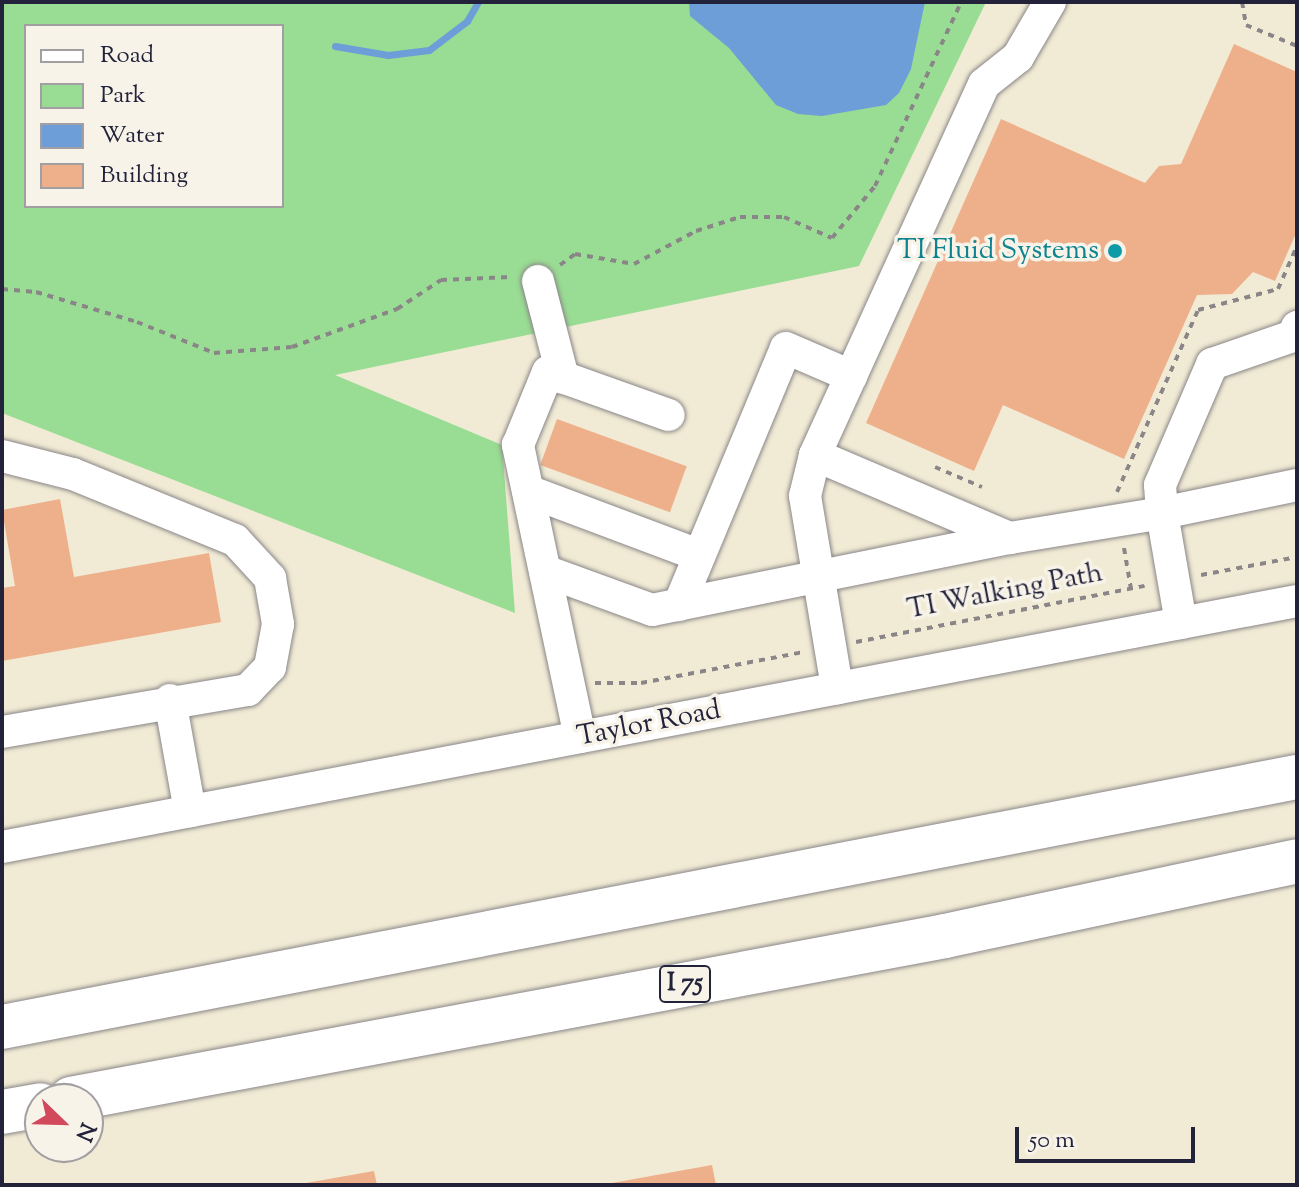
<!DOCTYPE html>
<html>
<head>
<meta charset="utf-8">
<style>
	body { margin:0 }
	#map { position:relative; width:1299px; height:1187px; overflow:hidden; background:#f1ebd5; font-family:"Sorts Mill Goudy",serif }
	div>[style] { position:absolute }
	.green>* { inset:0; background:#99dc93 }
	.water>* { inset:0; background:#6e9ed8 }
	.stream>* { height:7px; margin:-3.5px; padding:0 3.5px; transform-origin:3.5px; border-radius:3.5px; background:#6e9ed8 }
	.building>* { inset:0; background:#eeb08b; transform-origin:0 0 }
	.path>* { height:4px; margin-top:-2px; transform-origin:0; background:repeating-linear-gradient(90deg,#8a8688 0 6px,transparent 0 12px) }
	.roads { filter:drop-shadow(0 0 2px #8a8688) drop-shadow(0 0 2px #8a8688) }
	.minor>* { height:32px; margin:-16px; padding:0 16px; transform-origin:16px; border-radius:16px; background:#fff }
	.highway>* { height:44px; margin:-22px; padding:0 22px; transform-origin:22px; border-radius:22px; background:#fff }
	.dots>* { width:22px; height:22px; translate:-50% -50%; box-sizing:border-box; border:4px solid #f7f3e8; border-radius:50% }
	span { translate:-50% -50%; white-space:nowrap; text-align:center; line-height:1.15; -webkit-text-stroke:7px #f7f3e8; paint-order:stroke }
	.shield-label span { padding:2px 6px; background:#f7f3e8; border:2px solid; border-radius:6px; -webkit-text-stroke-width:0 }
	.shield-label { font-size:26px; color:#22223b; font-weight:700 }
	.culture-label { font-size:28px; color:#0d838f }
	.right { translate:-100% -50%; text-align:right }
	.street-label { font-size:28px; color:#22223b }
	.frame { position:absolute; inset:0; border:4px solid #22223b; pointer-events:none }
	.legend { position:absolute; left:24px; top:24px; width:260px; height:184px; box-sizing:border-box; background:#f7f3e8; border:2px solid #a29fa3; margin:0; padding:10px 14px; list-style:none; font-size:24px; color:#22223b }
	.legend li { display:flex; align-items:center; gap:16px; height:40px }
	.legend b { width:40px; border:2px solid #a29fa3 }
	.north { position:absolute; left:24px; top:1083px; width:80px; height:80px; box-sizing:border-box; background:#f7f3e8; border:2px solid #a29fa3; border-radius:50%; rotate:113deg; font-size:22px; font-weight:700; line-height:32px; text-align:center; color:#22223b }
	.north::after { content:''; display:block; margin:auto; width:28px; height:36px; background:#d1495b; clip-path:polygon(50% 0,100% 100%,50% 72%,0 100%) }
	.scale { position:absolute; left:1015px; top:1127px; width:180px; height:36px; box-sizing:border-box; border:4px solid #22223b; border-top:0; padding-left:10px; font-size:24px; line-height:28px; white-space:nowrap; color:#22223b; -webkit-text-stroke:6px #f7f3e8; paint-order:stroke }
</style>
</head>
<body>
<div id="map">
	<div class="green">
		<div style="clip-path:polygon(evenodd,2px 2px,986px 2px,859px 266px,335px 375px,502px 445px,515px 613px,2px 413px,2px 2px,26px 26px,282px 26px,282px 206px,26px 206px,26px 26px)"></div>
	</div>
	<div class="water">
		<div style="clip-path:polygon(689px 2px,925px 2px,911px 69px,899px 93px,886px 105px,822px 116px,798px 114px,776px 105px,729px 48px,690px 16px)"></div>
	</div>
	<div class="stream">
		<div style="left:335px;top:46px;width:54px;rotate:9.6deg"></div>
		<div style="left:388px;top:55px;width:41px;rotate:-7deg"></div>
		<div style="left:429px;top:50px;width:48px;rotate:-37.3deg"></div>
		<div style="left:467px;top:21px;width:22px;rotate:-60deg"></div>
	</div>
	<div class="building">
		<div style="clip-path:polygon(1234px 44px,1297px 72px,1297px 231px,1275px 281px,1253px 272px,1232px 294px,1197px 295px,1124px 459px,1003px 405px,974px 471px,866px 423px,1001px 119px,1145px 183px,1159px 166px,1181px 164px)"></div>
		<div style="left:557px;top:419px;width:138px;height:49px;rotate:20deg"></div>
		<div style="clip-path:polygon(60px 499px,74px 577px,209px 553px,221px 622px,2px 661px,2px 588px,15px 586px,2px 510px)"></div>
		<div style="clip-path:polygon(712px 1165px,716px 1185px,612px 1185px,612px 1183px)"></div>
		<div style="clip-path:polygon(374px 1171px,377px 1185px,306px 1185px,306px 1183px)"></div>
	</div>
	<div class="path">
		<div style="left:1242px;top:2px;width:23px;rotate:80deg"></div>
		<div style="left:1246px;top:25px;width:55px;rotate:22.4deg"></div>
		<div style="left:560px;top:265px;width:19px;rotate:-36deg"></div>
		<div style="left:575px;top:254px;width:60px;rotate:9.6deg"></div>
		<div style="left:634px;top:264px;width:70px;rotate:-28deg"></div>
		<div style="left:696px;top:231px;width:46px;rotate:-17.7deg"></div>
		<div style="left:740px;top:217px;width:44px"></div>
		<div style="left:784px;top:217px;width:52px;rotate:23.6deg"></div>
		<div style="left:832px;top:238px;width:67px;rotate:-50.4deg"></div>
		<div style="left:875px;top:186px;width:203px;rotate:-64.9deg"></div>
		<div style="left:2px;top:289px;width:34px;rotate:5deg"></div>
		<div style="left:36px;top:292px;width:105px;rotate:16.5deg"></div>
		<div style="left:137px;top:322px;width:83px;rotate:21.9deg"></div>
		<div style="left:214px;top:353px;width:78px;rotate:-4.4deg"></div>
		<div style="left:292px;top:347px;width:112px;rotate:-19.9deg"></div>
		<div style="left:397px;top:309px;width:53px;rotate:-33.4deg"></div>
		<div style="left:441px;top:280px;width:72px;rotate:-2.4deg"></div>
		<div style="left:935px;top:467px;width:51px;rotate:23.1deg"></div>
		<div style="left:1117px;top:492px;width:199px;rotate:-66deg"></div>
		<div style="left:1198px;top:310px;width:83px;rotate:-14.7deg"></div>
		<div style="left:1278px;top:289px;width:47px;rotate:-66.2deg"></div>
		<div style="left:1124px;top:548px;width:42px;rotate:80.3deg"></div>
		<div style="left:1201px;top:575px;width:98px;rotate:-10.6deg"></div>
		<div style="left:856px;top:642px;width:294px;rotate:-11deg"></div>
		<div style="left:595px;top:683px;width:46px"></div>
		<div style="left:641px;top:683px;width:166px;rotate:-10.8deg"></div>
	</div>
	<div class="roads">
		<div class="minor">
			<div style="left:1050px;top:2px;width:64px;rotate:120.2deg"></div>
			<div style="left:1018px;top:57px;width:43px;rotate:141.5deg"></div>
			<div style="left:984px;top:84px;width:408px;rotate:114.5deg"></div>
			<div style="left:815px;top:455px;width:212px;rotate:23.1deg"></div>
			<div style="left:1010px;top:538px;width:154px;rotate:-9.3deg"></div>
			<div style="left:1162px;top:513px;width:28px;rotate:-94deg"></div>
			<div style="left:1160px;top:485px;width:132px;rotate:-66.7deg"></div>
			<div style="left:1212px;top:364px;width:86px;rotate:-19.1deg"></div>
			<div style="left:1293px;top:336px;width:10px;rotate:-66deg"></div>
			<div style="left:538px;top:281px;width:100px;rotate:75.5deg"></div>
			<div style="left:815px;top:455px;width:42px;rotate:103.7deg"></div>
			<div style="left:805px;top:496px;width:195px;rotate:80.5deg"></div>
			<div style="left:2px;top:456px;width:73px;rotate:14.2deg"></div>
			<div style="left:73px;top:474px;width:175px;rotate:22.2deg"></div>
			<div style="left:235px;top:540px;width:52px;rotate:47.4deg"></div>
			<div style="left:270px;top:578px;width:47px;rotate:80.1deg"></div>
			<div style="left:278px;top:624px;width:44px;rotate:100.5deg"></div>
			<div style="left:270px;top:667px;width:32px;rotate:134deg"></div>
			<div style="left:248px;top:690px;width:250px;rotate:170.3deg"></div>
			<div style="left:528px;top:491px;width:182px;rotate:20.6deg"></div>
			<div style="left:545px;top:571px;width:114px;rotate:20deg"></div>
			<div style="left:652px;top:610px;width:365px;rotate:-11.4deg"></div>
			<div style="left:679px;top:605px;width:278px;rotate:-67.4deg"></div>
			<div style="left:786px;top:348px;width:71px;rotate:23.3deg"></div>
			<div style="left:1181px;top:623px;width:112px;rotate:-99.8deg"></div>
			<div style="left:1162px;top:513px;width:138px;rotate:-11.7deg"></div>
			<div style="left:170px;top:700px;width:113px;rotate:79.8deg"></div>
			<div style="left:580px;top:737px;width:299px;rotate:-102deg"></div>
			<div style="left:518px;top:445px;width:79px;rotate:-67.7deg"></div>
			<div style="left:548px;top:372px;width:128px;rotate:19.6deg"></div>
			<div style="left:2px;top:847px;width:1318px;rotate:-10.76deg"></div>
		</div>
		<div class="highway">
			<div style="left:2px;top:1027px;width:1319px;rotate:-10.93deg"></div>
			<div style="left:71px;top:1099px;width:889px;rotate:-10.56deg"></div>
			<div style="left:945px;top:936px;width:360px;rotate:-12deg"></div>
			<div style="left:2px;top:1112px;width:39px;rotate:-10deg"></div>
		</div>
	</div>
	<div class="dots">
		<div style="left:1115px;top:251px;background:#0f9aa8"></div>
	</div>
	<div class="shield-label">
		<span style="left:685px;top:984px">I 75</span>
	</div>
	<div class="culture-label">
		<span class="right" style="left:1099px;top:251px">TI Fluid Systems</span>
	</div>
	<div class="street-label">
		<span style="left:1005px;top:592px;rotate:-11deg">TI Walking Path</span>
		<span style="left:649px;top:724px;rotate:-11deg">Taylor Road</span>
	</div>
	<div class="frame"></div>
	<ul class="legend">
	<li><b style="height:10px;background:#fff"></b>Road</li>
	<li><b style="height:22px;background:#99dc93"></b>Park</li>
	<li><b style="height:22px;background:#6e9ed8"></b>Water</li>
	<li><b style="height:22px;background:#eeb08b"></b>Building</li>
	</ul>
	<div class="north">N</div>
	<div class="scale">50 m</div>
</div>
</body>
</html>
